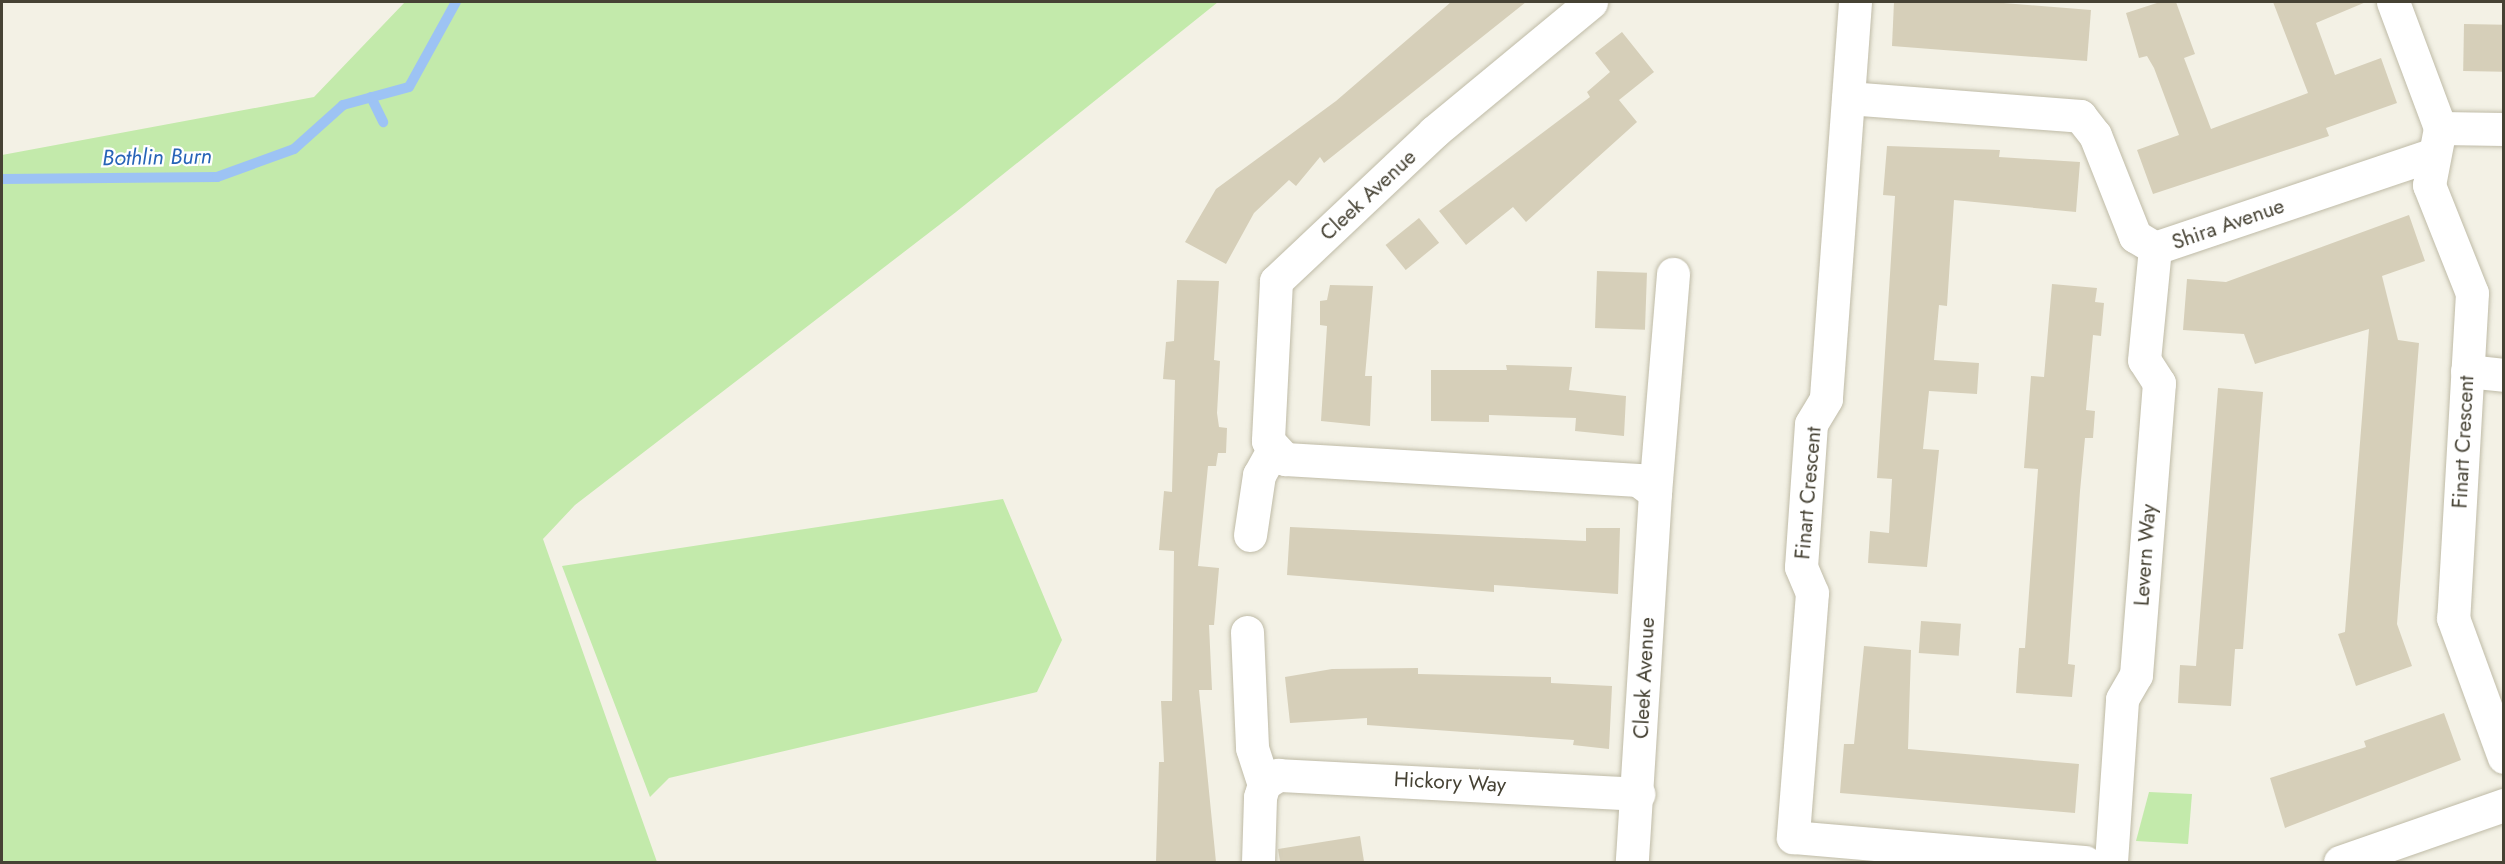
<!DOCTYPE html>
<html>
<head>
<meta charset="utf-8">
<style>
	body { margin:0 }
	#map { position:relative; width:2505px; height:864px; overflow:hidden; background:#f3f1e5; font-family:Jost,sans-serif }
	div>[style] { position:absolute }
	.green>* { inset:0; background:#c3eaab }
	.stream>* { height:10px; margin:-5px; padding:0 5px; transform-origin:5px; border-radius:5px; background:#9dc3f4 }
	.building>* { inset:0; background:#d6cfb9; transform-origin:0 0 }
	.roads { filter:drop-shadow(0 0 2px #bfbba7) drop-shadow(0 0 2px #bfbba7) }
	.street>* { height:33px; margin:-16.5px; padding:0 16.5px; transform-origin:16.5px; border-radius:16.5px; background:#fff }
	span { translate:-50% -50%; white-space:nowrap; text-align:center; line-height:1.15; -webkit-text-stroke:4.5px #fff; paint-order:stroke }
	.street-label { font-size:21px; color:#464234 }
	.water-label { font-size:22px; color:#2764b7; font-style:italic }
	.frame { position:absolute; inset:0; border:3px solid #464234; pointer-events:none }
</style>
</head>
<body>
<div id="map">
	<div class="green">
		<div style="clip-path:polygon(405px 2px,1218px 2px,956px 212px,575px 505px,543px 539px,657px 862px,2px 862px,2px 155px,314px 97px)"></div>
		<div style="clip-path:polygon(1003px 499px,1062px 640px,1037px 692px,669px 778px,650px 797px,562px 566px)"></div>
		<div style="clip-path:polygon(2149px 792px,2192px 794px,2188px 844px,2136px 841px)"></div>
	</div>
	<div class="stream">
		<div style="left:371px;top:97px;width:28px;rotate:64deg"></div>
		<div style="left:2px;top:179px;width:215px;rotate:-0.5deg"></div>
		<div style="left:217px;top:177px;width:82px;rotate:-20deg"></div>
		<div style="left:294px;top:149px;width:66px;rotate:-41.9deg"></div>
		<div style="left:343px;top:105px;width:68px;rotate:-15.3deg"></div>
		<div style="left:409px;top:87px;width:97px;rotate:-61.1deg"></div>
	</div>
	<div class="building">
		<div style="clip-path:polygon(1451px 2px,1526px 2px,1324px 163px,1320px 157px,1296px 186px,1289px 180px,1254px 213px,1226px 264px,1185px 242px,1216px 189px,1336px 101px)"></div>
		<div style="clip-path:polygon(1894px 2px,1991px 2px,2091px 10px,2087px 61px,1892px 46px)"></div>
		<div style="clip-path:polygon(2160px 2px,2176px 2px,2195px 54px,2184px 58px,2211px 129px,2308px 93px,2273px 2px,2366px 2px,2316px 23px,2335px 75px,2381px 58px,2397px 103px,2326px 128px,2329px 136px,2153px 194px,2137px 150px,2179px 135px,2154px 68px,2147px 56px,2139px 58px,2126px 13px)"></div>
		<div style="left:2464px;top:24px;width:40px;height:47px;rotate:1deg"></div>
		<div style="clip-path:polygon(1622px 32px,1654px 72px,1619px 100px,1637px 122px,1526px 222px,1513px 207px,1466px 245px,1439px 211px,1590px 97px,1587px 92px,1610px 72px,1595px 53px)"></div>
		<div style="clip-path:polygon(1887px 146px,2000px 150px,1999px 157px,2080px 162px,2076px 212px,1954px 200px,1947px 306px,1939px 305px,1934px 360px,1979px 363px,1977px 394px,1929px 391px,1923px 449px,1939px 450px,1927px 567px,1868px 563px,1870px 531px,1889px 533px,1892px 479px,1877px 478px,1895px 196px,1883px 195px)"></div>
		<div style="clip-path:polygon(2409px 215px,2425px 261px,2382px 276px,2398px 340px,2419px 343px,2397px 624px,2412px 666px,2356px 686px,2338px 634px,2345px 632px,2369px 329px,2255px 364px,2244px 334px,2183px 330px,2187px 279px,2226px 282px)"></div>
		<div style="left:1419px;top:218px;width:32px;height:43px;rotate:51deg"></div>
		<div style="left:1597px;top:271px;width:50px;height:57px;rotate:2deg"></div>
		<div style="clip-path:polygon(1177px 280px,1219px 281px,1214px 360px,1220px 361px,1217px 413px,1219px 427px,1227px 428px,1226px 453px,1218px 453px,1216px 466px,1208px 466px,1198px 566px,1219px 568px,1214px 625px,1209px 625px,1212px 690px,1199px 690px,1216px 862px,1156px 862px,1159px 762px,1164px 762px,1161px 701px,1172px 701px,1174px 551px,1159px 550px,1164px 491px,1172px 492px,1175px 380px,1163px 379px,1166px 342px,1174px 341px)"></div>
		<div style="clip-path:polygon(2052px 284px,2097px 288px,2095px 302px,2104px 303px,2101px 336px,2093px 335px,2086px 410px,2095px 411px,2093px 438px,2085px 438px,2080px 491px,2068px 664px,2075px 665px,2072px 697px,2016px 693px,2019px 648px,2025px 648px,2038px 469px,2024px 468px,2031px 376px,2044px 377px)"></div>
		<div style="clip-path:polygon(1330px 285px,1373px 286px,1365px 376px,1372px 376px,1370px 426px,1321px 421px,1327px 326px,1320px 325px,1320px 301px,1327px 300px)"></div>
		<div style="clip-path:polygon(1506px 365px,1572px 367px,1569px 390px,1626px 396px,1624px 436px,1575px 431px,1576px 418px,1489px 415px,1489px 422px,1431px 421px,1431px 370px,1507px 370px)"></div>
		<div style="clip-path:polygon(2218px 388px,2263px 392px,2243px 649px,2235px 649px,2231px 706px,2178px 703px,2180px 665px,2196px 666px)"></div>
		<div style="clip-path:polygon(1290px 527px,1586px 541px,1586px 528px,1620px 528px,1618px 594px,1494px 585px,1494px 592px,1287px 575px)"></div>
		<div style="left:1921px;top:621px;width:40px;height:32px;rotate:4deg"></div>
		<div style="clip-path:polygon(1864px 646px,1911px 650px,1908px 749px,2079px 764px,2075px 813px,1840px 793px,1844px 744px,1854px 744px)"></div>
		<div style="clip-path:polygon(1418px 668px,1418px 674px,1551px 677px,1551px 683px,1612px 686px,1609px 749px,1573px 745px,1574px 740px,1367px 725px,1367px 718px,1290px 723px,1285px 677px,1332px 669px)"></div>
		<div style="clip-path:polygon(2444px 713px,2461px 760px,2285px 828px,2270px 778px,2366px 747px,2364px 741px)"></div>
		<div style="left:1360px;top:836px;width:26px;height:83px;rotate:81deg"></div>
	</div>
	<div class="roads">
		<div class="street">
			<div style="left:1591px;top:2px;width:204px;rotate:140.4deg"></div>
			<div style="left:1434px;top:132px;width:217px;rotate:136.7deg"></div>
			<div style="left:1276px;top:281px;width:160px;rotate:92.9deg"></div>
			<div style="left:1268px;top:441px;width:25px;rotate:47deg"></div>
			<div style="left:1285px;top:459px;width:354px;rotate:3.4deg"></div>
			<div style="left:1638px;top:480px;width:21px;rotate:37deg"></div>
			<div style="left:1655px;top:493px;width:370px;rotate:93.6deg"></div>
			<div style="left:1855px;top:2px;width:398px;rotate:94.2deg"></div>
			<div style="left:1826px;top:399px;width:29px;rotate:121deg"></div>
			<div style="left:1811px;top:424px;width:143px;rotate:94deg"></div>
			<div style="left:1801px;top:567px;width:28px;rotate:67deg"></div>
			<div style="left:1812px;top:593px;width:245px;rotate:94.5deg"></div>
			<div style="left:1793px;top:837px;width:293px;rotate:4.9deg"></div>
			<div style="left:2393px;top:2px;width:134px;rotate:69.5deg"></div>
			<div style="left:2440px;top:128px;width:58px;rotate:100.9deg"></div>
			<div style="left:2429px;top:185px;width:116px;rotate:68.3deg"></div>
			<div style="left:2472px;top:293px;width:326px;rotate:93.3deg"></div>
			<div style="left:2453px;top:618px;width:148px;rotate:69.9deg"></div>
			<div style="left:1848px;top:98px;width:233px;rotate:4.4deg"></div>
			<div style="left:2080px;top:116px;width:24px;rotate:52deg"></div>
			<div style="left:2095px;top:135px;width:109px;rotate:68.4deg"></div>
			<div style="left:2135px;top:236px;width:23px;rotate:31deg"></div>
			<div style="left:2155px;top:248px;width:291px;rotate:-18.6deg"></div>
			<div style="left:2440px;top:128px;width:64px;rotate:0.9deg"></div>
			<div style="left:2467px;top:371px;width:37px;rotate:6deg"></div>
			<div style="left:1655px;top:493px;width:220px;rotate:-85.3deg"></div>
			<div style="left:1250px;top:535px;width:61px;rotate:-81.5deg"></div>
			<div style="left:1259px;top:475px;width:31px;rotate:-61deg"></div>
			<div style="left:1247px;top:632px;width:116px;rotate:87.5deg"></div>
			<div style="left:1252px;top:748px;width:38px;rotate:72deg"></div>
			<div style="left:1258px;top:862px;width:65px;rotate:-88.2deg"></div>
			<div style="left:1260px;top:797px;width:14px;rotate:-73deg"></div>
			<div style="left:1264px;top:784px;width:17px;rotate:-33deg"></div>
			<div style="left:1278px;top:775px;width:361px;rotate:3deg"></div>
			<div style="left:2111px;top:862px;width:163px;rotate:-86.1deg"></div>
			<div style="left:2122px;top:699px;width:28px;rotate:-60deg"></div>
			<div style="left:2136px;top:675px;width:293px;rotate:-85.5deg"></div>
			<div style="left:2159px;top:383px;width:27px;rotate:-123deg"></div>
			<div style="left:2144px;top:360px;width:113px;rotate:-84.4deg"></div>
			<div style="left:2340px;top:862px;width:174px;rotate:-19.2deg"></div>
		</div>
	</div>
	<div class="street-label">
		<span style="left:1368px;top:195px;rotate:-43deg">Cleek Avenue</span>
		<span style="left:2228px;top:224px;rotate:-19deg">Shira Avenue</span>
		<span style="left:2463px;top:442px;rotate:-87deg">Finart Crescent</span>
		<span style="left:1808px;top:493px;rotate:-85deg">Finart Crescent</span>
		<span style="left:2145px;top:555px;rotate:-86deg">Levern Way</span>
		<span style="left:1644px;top:678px;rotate:-87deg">Cleek Avenue</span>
		<span style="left:1450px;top:782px;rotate:3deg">Hickory Way</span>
	</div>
	<div class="water-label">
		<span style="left:157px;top:157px;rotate:-1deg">Bothlin Burn</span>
	</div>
	<div class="frame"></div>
</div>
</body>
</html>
